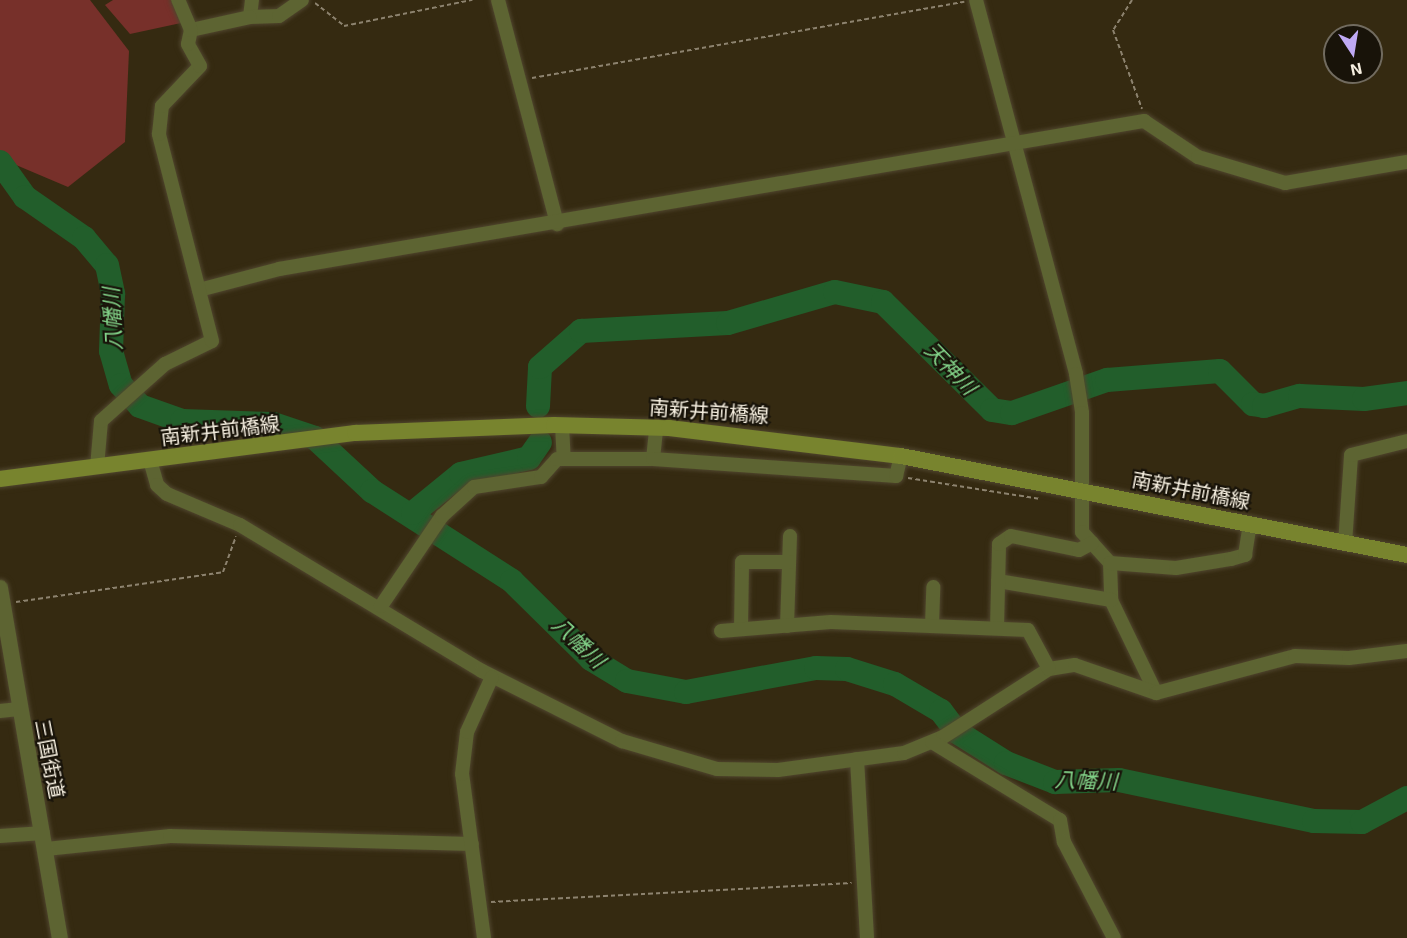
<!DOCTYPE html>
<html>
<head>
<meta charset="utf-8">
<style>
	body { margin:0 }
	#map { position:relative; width:1407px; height:938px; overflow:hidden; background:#352a11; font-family:"Exo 2","Noto Sans JP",sans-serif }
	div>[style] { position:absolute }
	.green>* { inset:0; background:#77302a }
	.river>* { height:24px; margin:-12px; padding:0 12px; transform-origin:12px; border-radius:12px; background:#225e2b }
	.path>* { height:2px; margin-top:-1px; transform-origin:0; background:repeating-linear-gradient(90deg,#8d836f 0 4.5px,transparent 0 7.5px) }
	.roads { filter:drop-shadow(0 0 2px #50462e) drop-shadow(0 0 2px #50462e) }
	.minor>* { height:14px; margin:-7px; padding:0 7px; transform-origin:7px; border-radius:7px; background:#5d6432 }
	.tertiary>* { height:16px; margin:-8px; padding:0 8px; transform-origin:8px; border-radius:8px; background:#5d6432 }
	.secondary>* { height:16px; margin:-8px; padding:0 8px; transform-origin:8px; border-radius:8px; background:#78842e }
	span { translate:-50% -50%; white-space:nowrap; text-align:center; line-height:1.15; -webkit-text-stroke:4.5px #181309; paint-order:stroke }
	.street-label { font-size:20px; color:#f6efe0 }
	.water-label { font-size:21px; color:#84d68b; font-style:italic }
	.north { position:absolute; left:1323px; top:24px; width:60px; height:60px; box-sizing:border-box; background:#181309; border:2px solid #716b5f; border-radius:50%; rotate:168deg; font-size:16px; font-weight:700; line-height:24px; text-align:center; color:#f6efe0 }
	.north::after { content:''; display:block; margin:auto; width:21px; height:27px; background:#bfa9f4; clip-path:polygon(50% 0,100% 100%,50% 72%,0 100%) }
</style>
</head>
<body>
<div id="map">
	<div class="green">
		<div style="clip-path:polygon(0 0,90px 0,129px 51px,125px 142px,68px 187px,9px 162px,0 151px)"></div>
		<div style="clip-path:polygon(113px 0,171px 0,181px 23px,130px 34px,105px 5px)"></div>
	</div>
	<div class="river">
		<div style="left:0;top:162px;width:43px;rotate:54.5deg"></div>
		<div style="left:25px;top:197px;width:72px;rotate:34.8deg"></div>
		<div style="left:84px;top:238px;width:35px;rotate:50deg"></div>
		<div style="left:107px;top:265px;width:30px;rotate:78deg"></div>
		<div style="left:113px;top:294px;width:57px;rotate:92deg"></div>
		<div style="left:111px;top:351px;width:35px;rotate:74deg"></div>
		<div style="left:121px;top:385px;width:28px;rotate:48deg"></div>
		<div style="left:140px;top:406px;width:45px;rotate:19.7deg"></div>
		<div style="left:182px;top:421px;width:91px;rotate:1.9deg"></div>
		<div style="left:273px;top:424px;width:44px;rotate:18.4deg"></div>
		<div style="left:315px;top:438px;width:78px;rotate:42.9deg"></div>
		<div style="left:372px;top:491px;width:166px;rotate:32.7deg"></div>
		<div style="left:512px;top:581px;width:111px;rotate:44.6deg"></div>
		<div style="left:591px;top:659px;width:42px;rotate:31.4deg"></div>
		<div style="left:627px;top:681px;width:60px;rotate:10.6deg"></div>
		<div style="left:686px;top:692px;width:132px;rotate:-10.5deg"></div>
		<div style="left:816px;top:668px;width:31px;rotate:2deg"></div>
		<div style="left:847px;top:669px;width:50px;rotate:17.4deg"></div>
		<div style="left:895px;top:684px;width:53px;rotate:30.4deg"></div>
		<div style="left:941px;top:711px;width:26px;rotate:53deg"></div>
		<div style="left:957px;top:732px;width:58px;rotate:32.3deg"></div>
		<div style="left:1006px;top:763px;width:53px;rotate:21.2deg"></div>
		<div style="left:1055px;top:782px;width:64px;rotate:-1.8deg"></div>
		<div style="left:1119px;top:780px;width:199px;rotate:11.9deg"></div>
		<div style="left:1314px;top:821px;width:48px;rotate:1.2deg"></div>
		<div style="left:1362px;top:822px;width:51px;rotate:-28.1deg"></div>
		<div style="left:538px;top:406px;width:39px;rotate:-87deg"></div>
		<div style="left:540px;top:367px;width:55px;rotate:-41.3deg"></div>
		<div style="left:581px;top:331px;width:147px;rotate:-3.1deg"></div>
		<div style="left:728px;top:323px;width:111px;rotate:-16.2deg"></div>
		<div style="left:835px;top:292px;width:49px;rotate:11.8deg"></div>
		<div style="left:883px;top:302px;width:153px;rotate:44.7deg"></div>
		<div style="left:992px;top:410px;width:20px;rotate:9deg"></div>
		<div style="left:1012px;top:413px;width:101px;rotate:-19.2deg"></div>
		<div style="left:1107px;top:380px;width:113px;rotate:-4.6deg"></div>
		<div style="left:1220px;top:371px;width:47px;rotate:45deg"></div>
		<div style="left:1253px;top:404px;width:11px;rotate:10deg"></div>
		<div style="left:1264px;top:406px;width:37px;rotate:-16deg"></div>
		<div style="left:1300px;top:396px;width:64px;rotate:2.7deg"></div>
		<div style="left:1364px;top:399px;width:43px;rotate:-7.9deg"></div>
		<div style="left:413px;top:513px;width:62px;rotate:-39.1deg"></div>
		<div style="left:461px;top:474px;width:70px;rotate:-13.2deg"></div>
		<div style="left:529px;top:458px;width:19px;rotate:-55deg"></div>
	</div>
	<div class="path">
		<div style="left:1132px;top:0;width:36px;rotate:122deg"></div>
		<div style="left:1113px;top:30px;width:84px;rotate:69.8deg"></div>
		<div style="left:315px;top:3px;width:37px;rotate:38deg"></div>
		<div style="left:344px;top:26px;width:131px;rotate:-11.5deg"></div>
		<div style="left:532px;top:78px;width:439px;rotate:-10deg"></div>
		<div style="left:908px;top:478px;width:134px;rotate:9deg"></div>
		<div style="left:16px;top:602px;width:209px;rotate:-8.2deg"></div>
		<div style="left:223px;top:572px;width:38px;rotate:-70deg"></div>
		<div style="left:491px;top:902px;width:361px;rotate:-3deg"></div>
	</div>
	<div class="roads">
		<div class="minor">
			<div style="left:252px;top:0;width:17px;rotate:97deg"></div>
			<div style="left:250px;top:17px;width:29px;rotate:-2deg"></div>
			<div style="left:279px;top:16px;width:28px;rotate:-35deg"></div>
			<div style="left:498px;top:0;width:232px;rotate:75.2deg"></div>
			<div style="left:976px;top:0;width:387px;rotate:75deg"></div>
			<div style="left:1076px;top:374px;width:39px;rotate:81deg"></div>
			<div style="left:1082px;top:413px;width:119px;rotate:90deg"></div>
			<div style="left:1082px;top:532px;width:42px;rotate:47.9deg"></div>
			<div style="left:1110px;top:563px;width:37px;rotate:88deg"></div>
			<div style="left:1111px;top:600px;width:103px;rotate:64.2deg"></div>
			<div style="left:191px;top:30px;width:60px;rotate:-12.4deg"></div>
			<div style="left:199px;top:290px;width:83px;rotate:-14.7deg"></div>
			<div style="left:279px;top:269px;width:878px;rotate:-9.71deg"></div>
			<div style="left:1144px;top:121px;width:65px;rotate:33.7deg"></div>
			<div style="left:1198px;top:157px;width:91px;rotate:16.6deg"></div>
			<div style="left:1285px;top:183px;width:124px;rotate:-9.8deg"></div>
			<div style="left:562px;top:425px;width:33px;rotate:87deg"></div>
			<div style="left:653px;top:459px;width:31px;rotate:-84deg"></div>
			<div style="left:150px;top:460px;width:26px;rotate:74deg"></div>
			<div style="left:157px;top:485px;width:13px;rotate:42deg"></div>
			<div style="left:167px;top:494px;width:79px;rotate:23deg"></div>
			<div style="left:240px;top:525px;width:283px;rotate:31.1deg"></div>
			<div style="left:482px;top:671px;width:157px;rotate:26.6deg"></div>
			<div style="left:622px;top:741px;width:99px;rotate:16.4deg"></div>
			<div style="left:717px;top:769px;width:61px;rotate:0.9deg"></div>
			<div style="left:778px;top:770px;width:127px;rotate:-7.7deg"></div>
			<div style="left:904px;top:753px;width:42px;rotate:-22.3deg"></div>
			<div style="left:943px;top:737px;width:126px;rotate:-32.7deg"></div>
			<div style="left:1049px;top:669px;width:26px;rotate:-9deg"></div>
			<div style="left:1075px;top:665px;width:86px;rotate:19.1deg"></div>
			<div style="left:1156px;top:693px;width:144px;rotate:-14.9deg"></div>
			<div style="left:1295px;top:656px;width:54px;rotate:2.1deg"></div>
			<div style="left:1349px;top:658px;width:58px;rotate:-6.9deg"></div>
			<div style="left:97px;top:467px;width:46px;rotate:-85deg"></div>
			<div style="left:101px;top:421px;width:86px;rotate:-41.7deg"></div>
			<div style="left:165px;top:364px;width:52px;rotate:-26.1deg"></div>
			<div style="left:212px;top:341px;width:214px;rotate:-104.4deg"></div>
			<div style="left:159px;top:134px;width:28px;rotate:-84deg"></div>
			<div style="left:162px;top:106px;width:55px;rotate:-46.5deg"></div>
			<div style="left:200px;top:66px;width:25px;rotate:-119deg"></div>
			<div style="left:188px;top:44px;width:14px;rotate:-78deg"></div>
			<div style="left:191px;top:30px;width:33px;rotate:-113deg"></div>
			<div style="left:1345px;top:544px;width:89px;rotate:-86.1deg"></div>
			<div style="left:1351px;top:455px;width:58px;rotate:-14deg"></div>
			<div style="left:1110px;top:563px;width:66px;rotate:4.3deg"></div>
			<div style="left:1176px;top:568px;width:56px;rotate:-9.3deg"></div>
			<div style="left:1231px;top:559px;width:15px;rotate:-16deg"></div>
			<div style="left:1245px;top:555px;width:32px;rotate:-81deg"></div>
			<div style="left:998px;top:581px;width:115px;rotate:9.5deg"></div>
			<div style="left:381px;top:606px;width:109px;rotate:-55.9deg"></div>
			<div style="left:442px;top:516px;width:43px;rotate:-42.2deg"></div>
			<div style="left:474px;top:487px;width:68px;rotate:-8.5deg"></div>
			<div style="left:541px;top:477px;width:24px;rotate:-48deg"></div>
			<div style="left:557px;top:459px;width:96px"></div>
			<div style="left:653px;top:459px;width:244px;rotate:4deg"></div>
			<div style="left:896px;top:476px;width:21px;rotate:-76deg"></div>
			<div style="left:932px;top:625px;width:38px;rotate:-88deg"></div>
			<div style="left:787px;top:626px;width:90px;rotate:-88.1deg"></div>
			<div style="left:997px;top:628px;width:84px;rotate:-88.6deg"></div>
			<div style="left:999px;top:544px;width:14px;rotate:-34deg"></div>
			<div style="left:1011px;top:536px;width:69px;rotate:11.6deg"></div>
			<div style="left:1079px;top:550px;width:15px;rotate:-28deg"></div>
			<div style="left:741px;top:629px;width:67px;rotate:-89.1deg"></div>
			<div style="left:742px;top:562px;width:47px"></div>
			<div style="left:721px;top:631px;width:110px;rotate:-4.7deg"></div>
			<div style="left:831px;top:622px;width:197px;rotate:2.3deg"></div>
			<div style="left:1028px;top:630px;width:44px;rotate:61.7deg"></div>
			<div style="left:0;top:711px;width:19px;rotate:-6deg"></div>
			<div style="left:932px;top:742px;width:150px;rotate:31.4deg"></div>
			<div style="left:1060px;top:820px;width:22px;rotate:80deg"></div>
			<div style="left:1064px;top:842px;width:108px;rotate:62.5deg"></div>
			<div style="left:857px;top:759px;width:179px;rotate:86.8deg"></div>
			<div style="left:0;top:836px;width:43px;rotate:-4deg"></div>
			<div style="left:46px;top:849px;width:125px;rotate:-6deg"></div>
			<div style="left:170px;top:836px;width:302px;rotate:1.5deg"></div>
			<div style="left:484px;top:938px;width:165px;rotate:-97.6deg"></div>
			<div style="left:462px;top:774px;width:42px;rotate:-83.2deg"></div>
			<div style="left:467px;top:732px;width:60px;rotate:-65.6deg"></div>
		</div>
		<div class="tertiary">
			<div style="left:0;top:588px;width:355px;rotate:80.3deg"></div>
		</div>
		<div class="secondary">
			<div style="left:0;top:479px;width:358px;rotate:-7.4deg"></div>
			<div style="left:355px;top:433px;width:199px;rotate:-2.3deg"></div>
			<div style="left:554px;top:425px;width:115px;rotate:1.5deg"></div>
			<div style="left:669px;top:428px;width:234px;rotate:6.9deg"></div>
			<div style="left:901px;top:456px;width:516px;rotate:11.07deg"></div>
		</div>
	</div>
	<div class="street-label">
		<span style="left:709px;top:411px;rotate:4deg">南新井前橋線</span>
		<span style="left:220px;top:430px;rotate:-7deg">南新井前橋線</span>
		<span style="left:1191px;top:490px;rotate:11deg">南新井前橋線</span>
		<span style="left:50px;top:759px;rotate:79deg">三国街道</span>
	</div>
	<div class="water-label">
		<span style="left:112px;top:319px;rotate:-93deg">八幡川</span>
		<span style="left:951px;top:368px;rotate:46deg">天神川</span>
		<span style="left:579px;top:642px;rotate:43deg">八幡川</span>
		<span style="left:1086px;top:780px;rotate:2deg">八幡川</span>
	</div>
	<div class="north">N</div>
</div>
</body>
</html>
